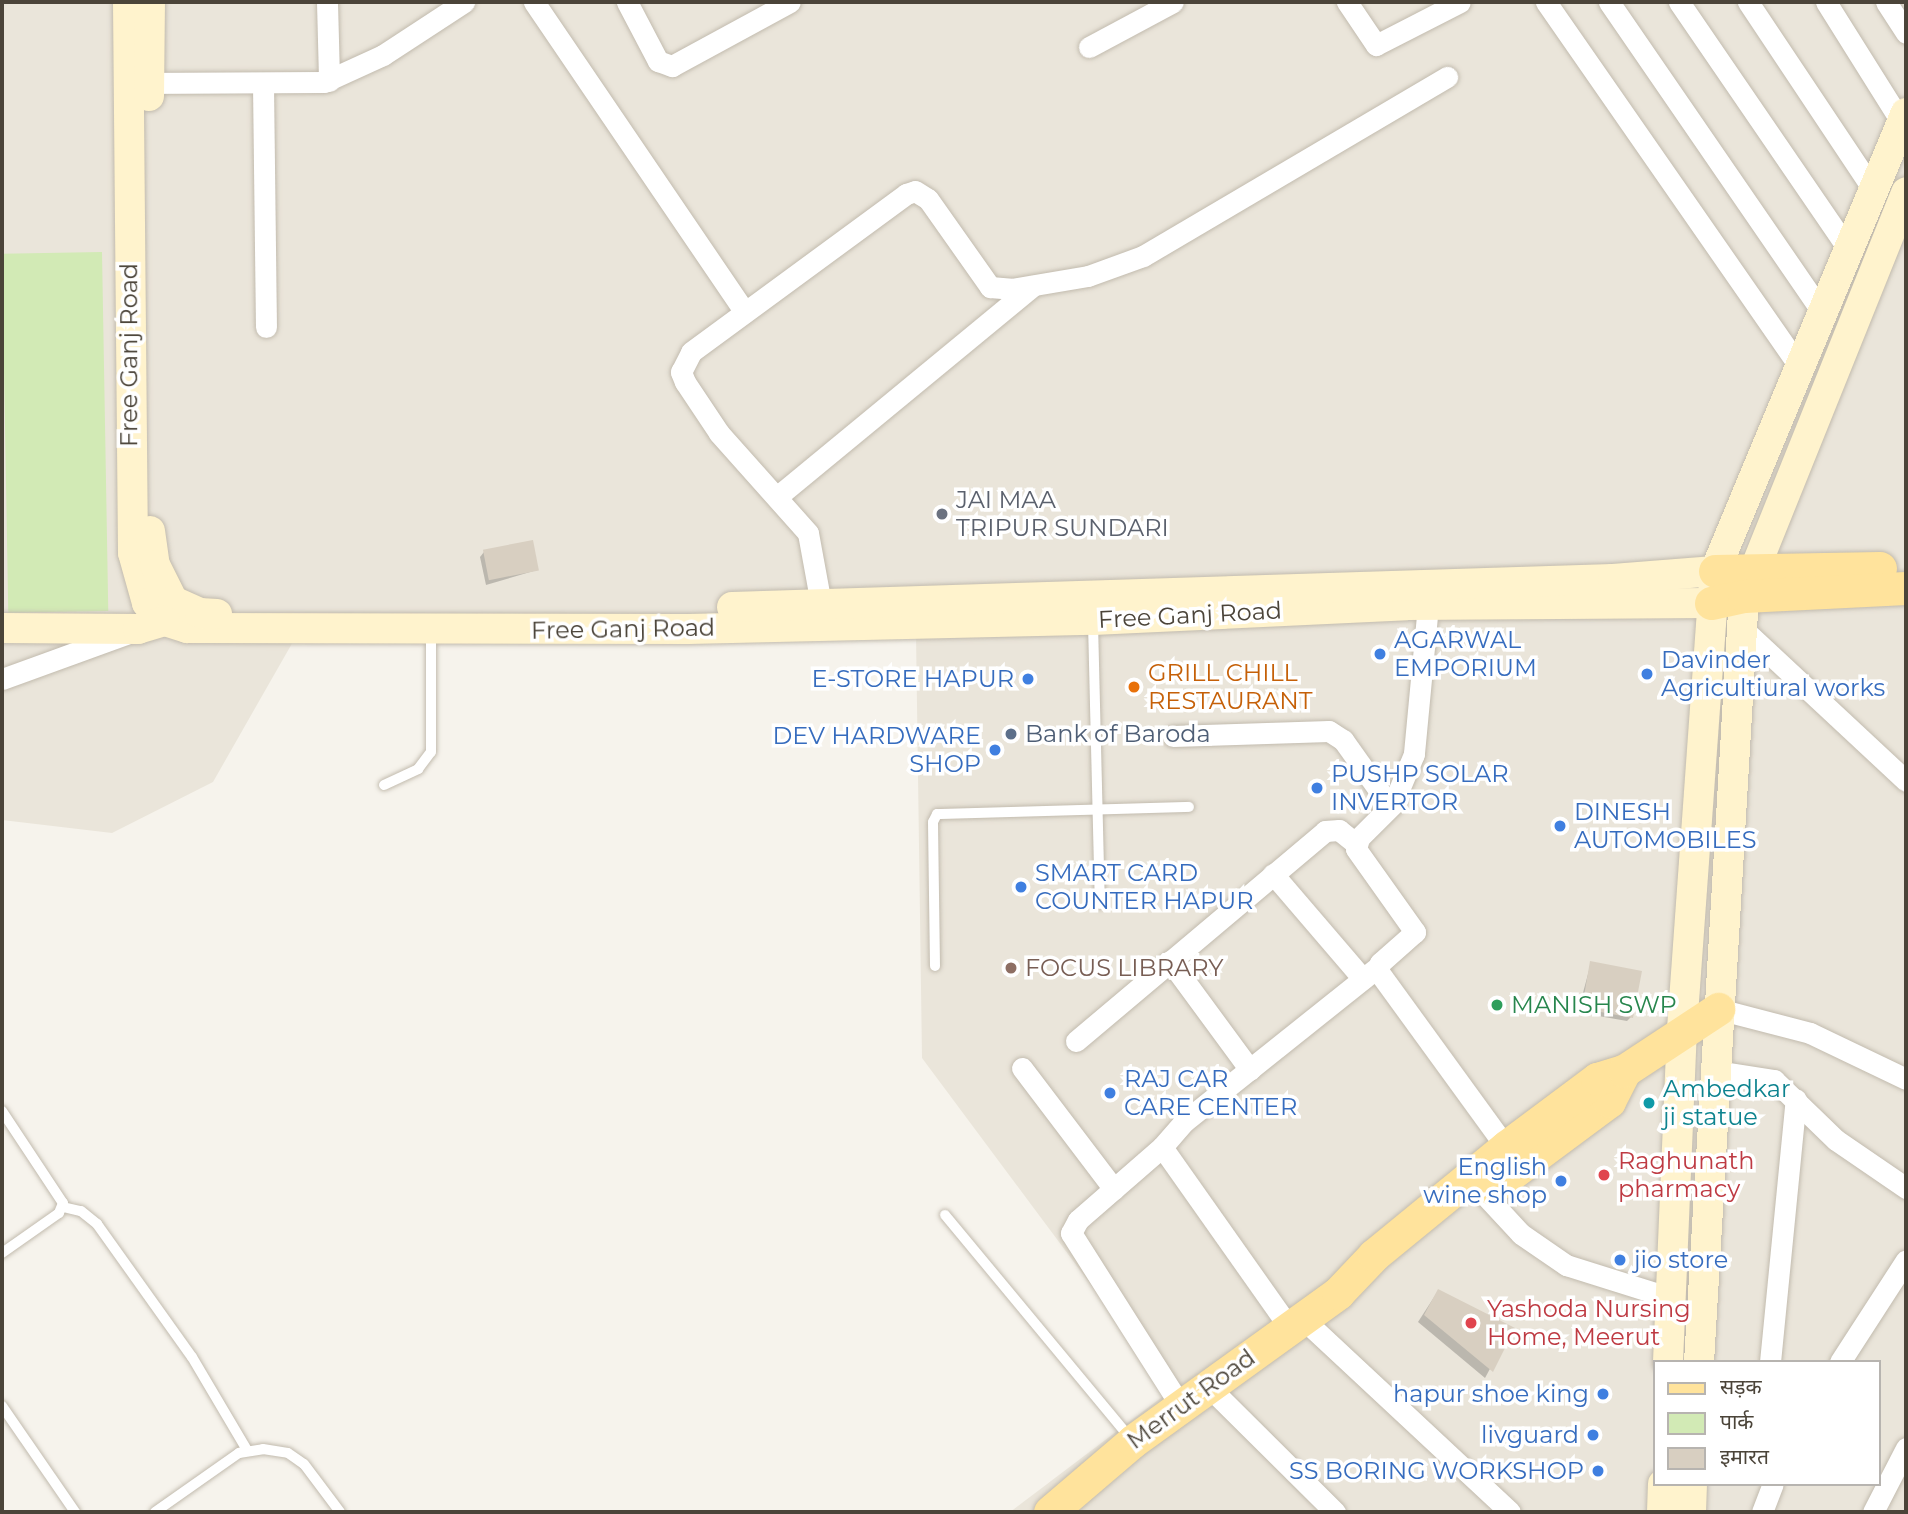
<!DOCTYPE html>
<html>
<head>
<meta charset="utf-8">
<style>
	body { margin:0 }
	#map { position:relative; width:1908px; height:1514px; overflow:hidden; background:#f6f3ec; font-family:Montserrat,"Noto Sans Devanagari",sans-serif }
	div>[style] { position:absolute }
	.residential>* { inset:0; background:#eae5da }
	.green>* { inset:0; background:#d2eab5; transform-origin:0 0 }
	.shadow>* { inset:0; background:#0003 }
	.building>* { inset:0; background:#d8cfc1; transform-origin:0 0 }
	.roads { filter:drop-shadow(0 0 2px #c2bbae) drop-shadow(0 0 2px #c2bbae) }
	.lane>* { height:10px; margin:-5px; padding:0 5px; transform-origin:5px; border-radius:5px; background:#fff }
	.street>* { height:21px; margin:-10.5px; padding:0 10.5px; transform-origin:10.5px; border-radius:10.5px; background:#fff }
	.secondary>* { height:30px; margin:-15px; padding:0 15px; transform-origin:15px; border-radius:15px; background:#fff3cd }
	.primary>* { height:33px; margin:-16.5px; padding:0 16.5px; transform-origin:16.5px; border-radius:16.5px; background:#ffe39c }
	.dots>* { width:19px; height:19px; translate:-50% -50%; box-sizing:border-box; border:4px solid #fff; border-radius:50% }
	span { translate:-50% -50%; white-space:nowrap; text-align:center; line-height:1.15; -webkit-text-stroke:7px #fff; paint-order:stroke }
	.street-label { font-size:24px; color:#4b4439 }
	.worship-label { font-size:24px; color:#5b616d }
	.left { translate:0 -50%; text-align:left }
	.shop-label { font-size:24px; color:#366cbe }
	.right { translate:-100% -50%; text-align:right }
	.food-label { font-size:24px; color:#c56008 }
	.service-label { font-size:24px; color:#4e5e75 }
	.education-label { font-size:24px; color:#785e54 }
	.leisure-label { font-size:24px; color:#27864d }
	.culture-label { font-size:24px; color:#0d838f }
	.health-label { font-size:24px; color:#be3a42 }
	.frame { position:absolute; inset:0; border:4px solid #4b4439; pointer-events:none }
	.legend { position:absolute; left:1653px; top:1360px; width:228px; height:126px; box-sizing:border-box; background:#fff; border:2px solid #b7b4b0; margin:0; padding:9px 12px; list-style:none; font-size:21px; color:#4b4439 }
	.legend li { display:flex; align-items:center; gap:14px; height:35px }
	.legend b { width:35px; border:2px solid #b7b4b0 }
</style>
</head>
<body>
<div id="map">
	<div class="residential">
		<div style="clip-path:polygon(evenodd,2px 2px,1906px 2px,1906px 1512px,1010px 1512px,1170px 1391px,922px 1058px,916px 634px,294px 640px,213px 782px,112px 833px,2px 820px,2px 2px,1654px 1362px,1878px 1362px,1878px 1484px,1654px 1484px,1654px 1362px)"></div>
	</div>
	<div class="green">
		<div style="left:102px;top:252px;width:359px;height:100px;rotate:89deg"></div>
	</div>
	<div class="shadow">
		<div style="clip-path:polygon(484px 552px,537px 570px,486px 585px,480px 557px)"></div>
		<div style="clip-path:polygon(1591px 963px,1631px 1017px,1627px 1021px,1587px 1014px,1589px 1001px,1581px 1000px)"></div>
		<div style="clip-path:polygon(1438px 1291px,1512px 1328px,1485px 1378px,1418px 1322px)"></div>
	</div>
	<div class="building">
		<div style="left:533px;top:540px;width:31px;height:51px;rotate:79deg"></div>
		<div style="clip-path:polygon(1590px 961px,1642px 971px,1633px 1018px,1590px 1010px,1592px 997px,1584px 996px)"></div>
		<div style="clip-path:polygon(1438px 1289px,1515px 1328px,1493px 1372px,1424px 1315px)"></div>
	</div>
	<div class="roads">
		<div class="lane">
			<div style="left:1093px;top:623px;width:281px;rotate:88.6deg"></div>
			<div style="left:384px;top:785px;width:38px;rotate:-25deg"></div>
			<div style="left:418px;top:769px;width:21px;rotate:-53deg"></div>
			<div style="left:431px;top:752px;width:121px;rotate:-90deg"></div>
			<div style="left:935px;top:966px;width:144px;rotate:-90.8deg"></div>
			<div style="left:933px;top:822px;width:9px;rotate:-63deg"></div>
			<div style="left:937px;top:814px;width:252px;rotate:-1.6deg"></div>
			<div style="left:2px;top:1111px;width:110px;rotate:56.5deg"></div>
			<div style="left:63px;top:1203px;width:11px;rotate:112deg"></div>
			<div style="left:59px;top:1213px;width:70px;rotate:144.9deg"></div>
			<div style="left:63px;top:1207px;width:18px;rotate:13deg"></div>
			<div style="left:81px;top:1211px;width:21px;rotate:39deg"></div>
			<div style="left:97px;top:1224px;width:163px;rotate:54.5deg"></div>
			<div style="left:192px;top:1357px;width:108px;rotate:59.4deg"></div>
			<div style="left:945px;top:1215px;width:291px;rotate:50.3deg"></div>
			<div style="left:2px;top:1406px;width:129px;rotate:55.4deg"></div>
			<div style="left:155px;top:1512px;width:103px;rotate:-35.1deg"></div>
			<div style="left:239px;top:1453px;width:24px;rotate:-9deg"></div>
			<div style="left:263px;top:1449px;width:25px;rotate:9deg"></div>
			<div style="left:288px;top:1453px;width:19px;rotate:35deg"></div>
			<div style="left:304px;top:1464px;width:60px;rotate:53.1deg"></div>
		</div>
		<div class="street">
			<div style="left:327px;top:2px;width:79px;rotate:88.5deg"></div>
			<div style="left:534px;top:2px;width:375px;rotate:55.8deg"></div>
			<div style="left:627px;top:2px;width:67px;rotate:62.3deg"></div>
			<div style="left:658px;top:61px;width:15px;rotate:20deg"></div>
			<div style="left:672px;top:66px;width:134px;rotate:-28.5deg"></div>
			<div style="left:1347px;top:2px;width:52px;rotate:56deg"></div>
			<div style="left:1376px;top:45px;width:94px;rotate:-27.1deg"></div>
			<div style="left:1546px;top:2px;width:445px;rotate:55.2deg"></div>
			<div style="left:1609px;top:2px;width:378px;rotate:55.5deg"></div>
			<div style="left:1679px;top:2px;width:301px;rotate:55.6deg"></div>
			<div style="left:1748px;top:2px;width:227px;rotate:56.3deg"></div>
			<div style="left:1826px;top:2px;width:143px;rotate:57.9deg"></div>
			<div style="left:1886px;top:2px;width:37px;rotate:57deg"></div>
			<div style="left:1089px;top:47px;width:95px;rotate:-28.2deg"></div>
			<div style="left:137px;top:83px;width:187px;rotate:-0.3deg"></div>
			<div style="left:324px;top:82px;width:65px;rotate:-24.6deg"></div>
			<div style="left:383px;top:55px;width:97px;rotate:-33.2deg"></div>
			<div style="left:263px;top:84px;width:243px;rotate:89.3deg"></div>
			<div style="left:778px;top:496px;width:330px;rotate:-39.5deg"></div>
			<div style="left:821px;top:604px;width:72px;rotate:-100.4deg"></div>
			<div style="left:808px;top:533px;width:134px;rotate:-131.7deg"></div>
			<div style="left:719px;top:433px;width:61px;rotate:-123.7deg"></div>
			<div style="left:685px;top:382px;width:11px;rotate:-112deg"></div>
			<div style="left:681px;top:372px;width:22px;rotate:-63deg"></div>
			<div style="left:691px;top:352px;width:267px;rotate:-36.3deg"></div>
			<div style="left:906px;top:194px;width:9px;rotate:-18deg"></div>
			<div style="left:915px;top:191px;width:15px;rotate:32deg"></div>
			<div style="left:928px;top:199px;width:108px;rotate:54.8deg"></div>
			<div style="left:990px;top:287px;width:21px;rotate:5deg"></div>
			<div style="left:1011px;top:289px;width:78px;rotate:-9.6deg"></div>
			<div style="left:1088px;top:276px;width:59px;rotate:-20deg"></div>
			<div style="left:1143px;top:256px;width:353px;rotate:-30.5deg"></div>
			<div style="left:1428px;top:605px;width:150px;rotate:95.4deg"></div>
			<div style="left:1414px;top:754px;width:54px;rotate:112.8deg"></div>
			<div style="left:1393px;top:804px;width:48px;rotate:135deg"></div>
			<div style="left:1359px;top:838px;width:11px;rotate:105deg"></div>
			<div style="left:1356px;top:849px;width:102px;rotate:54.6deg"></div>
			<div style="left:1415px;top:932px;width:47px;rotate:138.5deg"></div>
			<div style="left:1380px;top:963px;width:8px;rotate:104deg"></div>
			<div style="left:1378px;top:971px;width:218px;rotate:54deg"></div>
			<div style="left:1742px;top:628px;width:224px;rotate:43deg"></div>
			<div style="left:2px;top:679px;width:132px;rotate:-19.9deg"></div>
			<div style="left:1173px;top:736px;width:156px;rotate:-1.8deg"></div>
			<div style="left:1329px;top:731px;width:17px;rotate:33deg"></div>
			<div style="left:1343px;top:740px;width:81px;rotate:54.5deg"></div>
			<div style="left:1273px;top:874px;width:138px;rotate:49.4deg"></div>
			<div style="left:1170px;top:961px;width:135px;rotate:53.7deg"></div>
			<div style="left:1718px;top:1009px;width:95px;rotate:14.6deg"></div>
			<div style="left:1810px;top:1033px;width:106px;rotate:25.6deg"></div>
			<div style="left:1076px;top:1041px;width:326px;rotate:-40.1deg"></div>
			<div style="left:1325px;top:831px;width:14px;rotate:-4deg"></div>
			<div style="left:1339px;top:830px;width:22px;rotate:39deg"></div>
			<div style="left:1022px;top:1068px;width:152px;rotate:52.8deg"></div>
			<div style="left:1715px;top:1071px;width:60px;rotate:8.7deg"></div>
			<div style="left:1774px;top:1080px;width:86px;rotate:44.1deg"></div>
			<div style="left:1836px;top:1140px;width:85px;rotate:34.4deg"></div>
			<div style="left:1162px;top:1147px;width:111px;rotate:139deg"></div>
			<div style="left:1078px;top:1220px;width:15px;rotate:118deg"></div>
			<div style="left:1071px;top:1233px;width:205px;rotate:57.6deg"></div>
			<div style="left:1484px;top:1194px;width:54px;rotate:47.2deg"></div>
			<div style="left:1521px;top:1234px;width:55px;rotate:34.6deg"></div>
			<div style="left:1566px;top:1265px;width:110px;rotate:17.4deg"></div>
			<div style="left:1302px;top:1318px;width:284px;rotate:43deg"></div>
			<div style="left:1289px;top:1327px;width:220px;rotate:-125.2deg"></div>
			<div style="left:1162px;top:1147px;width:35px;rotate:-49deg"></div>
			<div style="left:1185px;top:1121px;width:246px;rotate:-38.6deg"></div>
			<div style="left:1770px;top:1362px;width:264px;rotate:-84.4deg"></div>
			<div style="left:1840px;top:1362px;width:121px;rotate:-57.1deg"></div>
			<div style="left:1208px;top:1386px;width:179px;rotate:44.8deg"></div>
			<div style="left:1762px;top:1512px;width:30px;rotate:-69deg"></div>
			<div style="left:1873px;top:1512px;width:72px;rotate:-62.7deg"></div>
		</div>
		<div class="secondary">
			<div style="left:128px;top:2px;width:551px;rotate:89.48deg"></div>
			<div style="left:133px;top:553px;width:52px;rotate:74.4deg"></div>
			<div style="left:147px;top:603px;width:25px;rotate:45deg"></div>
			<div style="left:165px;top:621px;width:23px;rotate:18deg"></div>
			<div style="left:187px;top:628px;width:501px;rotate:0.11deg"></div>
			<div style="left:688px;top:629px;width:405px;rotate:-1.3deg"></div>
			<div style="left:1093px;top:620px;width:314px;rotate:-2.7deg"></div>
			<div style="left:1407px;top:605px;width:304px;rotate:-0.4deg"></div>
			<div style="left:149px;top:96px;width:94px;rotate:-89.4deg"></div>
			<div style="left:150px;top:531px;width:34px;rotate:82deg"></div>
			<div style="left:155px;top:565px;width:40px;rotate:63.4deg"></div>
			<div style="left:173px;top:601px;width:30px;rotate:24deg"></div>
			<div style="left:200px;top:613px;width:17px;rotate:3deg"></div>
			<div style="left:732px;top:607px;width:881px;rotate:-1.82deg"></div>
			<div style="left:1613px;top:579px;width:102px;rotate:-4.5deg"></div>
			<div style="left:2px;top:628px;width:136px;rotate:0.4deg"></div>
			<div style="left:138px;top:629px;width:28px;rotate:-17deg"></div>
			<div style="left:1668px;top:1362px;width:333px;rotate:-87.6deg"></div>
			<div style="left:1682px;top:1029px;width:459px;rotate:-85.9deg"></div>
			<div style="left:1715px;top:571px;width:496px;rotate:-67.4deg"></div>
			<div style="left:1699px;top:1362px;width:767px;rotate:-86.64deg"></div>
			<div style="left:1744px;top:596px;width:435px;rotate:-68.1deg"></div>
			<div style="left:1662px;top:1512px;width:28px;rotate:-88deg"></div>
			<div style="left:1691px;top:1512px;width:28px;rotate:-88deg"></div>
		</div>
		<div class="primary">
			<div style="left:1715px;top:571px;width:165px;rotate:-1deg"></div>
			<div style="left:1711px;top:603px;width:34px;rotate:-12deg"></div>
			<div style="left:1744px;top:596px;width:162px;rotate:-2.8deg"></div>
			<div style="left:1492px;top:1188px;width:146px;rotate:-36.6deg"></div>
			<div style="left:1609px;top:1101px;width:34px;rotate:-63deg"></div>
			<div style="left:1050px;top:1512px;width:109px;rotate:-40.5deg"></div>
			<div style="left:1133px;top:1441px;width:253px;rotate:-35.8deg"></div>
			<div style="left:1338px;top:1293px;width:52px;rotate:-46.5deg"></div>
			<div style="left:1374px;top:1255px;width:171px;rotate:-39.3deg"></div>
			<div style="left:1506px;top:1147px;width:114px;rotate:-36.8deg"></div>
			<div style="left:1597px;top:1079px;width:28px;rotate:-17deg"></div>
			<div style="left:1624px;top:1071px;width:113px;rotate:-33.4deg"></div>
		</div>
	</div>
	<div class="dots">
		<div style="left:942px;top:514px;background:#6b7280"></div>
		<div style="left:1380px;top:654px;background:#3f7fe0"></div>
		<div style="left:1647px;top:674px;background:#3f7fe0"></div>
		<div style="left:1028px;top:679px;background:#3f7fe0"></div>
		<div style="left:1134px;top:687px;background:#e8710a"></div>
		<div style="left:1011px;top:734px;background:#5c6f8a"></div>
		<div style="left:995px;top:750px;background:#3f7fe0"></div>
		<div style="left:1317px;top:788px;background:#3f7fe0"></div>
		<div style="left:1560px;top:826px;background:#3f7fe0"></div>
		<div style="left:1021px;top:887px;background:#3f7fe0"></div>
		<div style="left:1011px;top:968px;background:#8d6e63"></div>
		<div style="left:1497px;top:1005px;background:#2e9e5b"></div>
		<div style="left:1110px;top:1093px;background:#3f7fe0"></div>
		<div style="left:1649px;top:1103px;background:#0f9aa8"></div>
		<div style="left:1604px;top:1175px;background:#e0444e"></div>
		<div style="left:1561px;top:1181px;background:#3f7fe0"></div>
		<div style="left:1620px;top:1260px;background:#3f7fe0"></div>
		<div style="left:1471px;top:1323px;background:#e0444e"></div>
		<div style="left:1603px;top:1394px;background:#3f7fe0"></div>
		<div style="left:1593px;top:1435px;background:#3f7fe0"></div>
		<div style="left:1598px;top:1471px;background:#3f7fe0"></div>
	</div>
	<div class="street-label">
		<span style="left:129px;top:355px;rotate:-90deg">Free Ganj Road</span>
		<span style="left:1190px;top:615px;rotate:-3deg">Free Ganj Road</span>
		<span style="left:623px;top:629px;rotate:-1deg">Free Ganj Road</span>
		<span style="left:1191px;top:1399px;rotate:-36deg">Merrut Road</span>
	</div>
	<div class="worship-label">
		<span class="left" style="left:956px;top:514px">JAI MAA<br>TRIPUR SUNDARI</span>
	</div>
	<div class="shop-label">
		<span class="left" style="left:1394px;top:654px">AGARWAL<br>EMPORIUM</span>
		<span class="left" style="left:1661px;top:674px">Davinder<br>Agricultiural works</span>
		<span class="right" style="left:1014px;top:679px">E-STORE HAPUR</span>
		<span class="right" style="left:981px;top:750px">DEV HARDWARE<br>SHOP</span>
		<span class="left" style="left:1331px;top:788px">PUSHP SOLAR<br>INVERTOR</span>
		<span class="left" style="left:1574px;top:826px">DINESH<br>AUTOMOBILES</span>
		<span class="left" style="left:1035px;top:887px">SMART CARD<br>COUNTER HAPUR</span>
		<span class="left" style="left:1124px;top:1093px">RAJ CAR<br>CARE CENTER</span>
		<span class="right" style="left:1547px;top:1181px">English<br>wine shop</span>
		<span class="left" style="left:1634px;top:1260px">jio store</span>
		<span class="right" style="left:1589px;top:1394px">hapur shoe king</span>
		<span class="right" style="left:1579px;top:1435px">livguard</span>
		<span class="right" style="left:1584px;top:1471px">SS BORING WORKSHOP</span>
	</div>
	<div class="food-label">
		<span class="left" style="left:1148px;top:687px">GRILL CHILL<br>RESTAURANT</span>
	</div>
	<div class="service-label">
		<span class="left" style="left:1025px;top:734px">Bank of Baroda</span>
	</div>
	<div class="education-label">
		<span class="left" style="left:1025px;top:968px">FOCUS LIBRARY</span>
	</div>
	<div class="leisure-label">
		<span class="left" style="left:1511px;top:1005px">MANISH SWP</span>
	</div>
	<div class="culture-label">
		<span class="left" style="left:1663px;top:1103px">Ambedkar<br>ji statue</span>
	</div>
	<div class="health-label">
		<span class="left" style="left:1618px;top:1175px">Raghunath<br>pharmacy</span>
		<span class="left" style="left:1487px;top:1323px">Yashoda Nursing<br>Home, Meerut</span>
	</div>
	<div class="frame"></div>
	<ul class="legend">
	<li><b style="height:9px;background:#ffe39c"></b>सड़क</li>
	<li><b style="height:19px;background:#d2eab5"></b>पार्क</li>
	<li><b style="height:19px;background:#d8cfc1"></b>इमारत</li>
	</ul>
</div>
</body>
</html>
